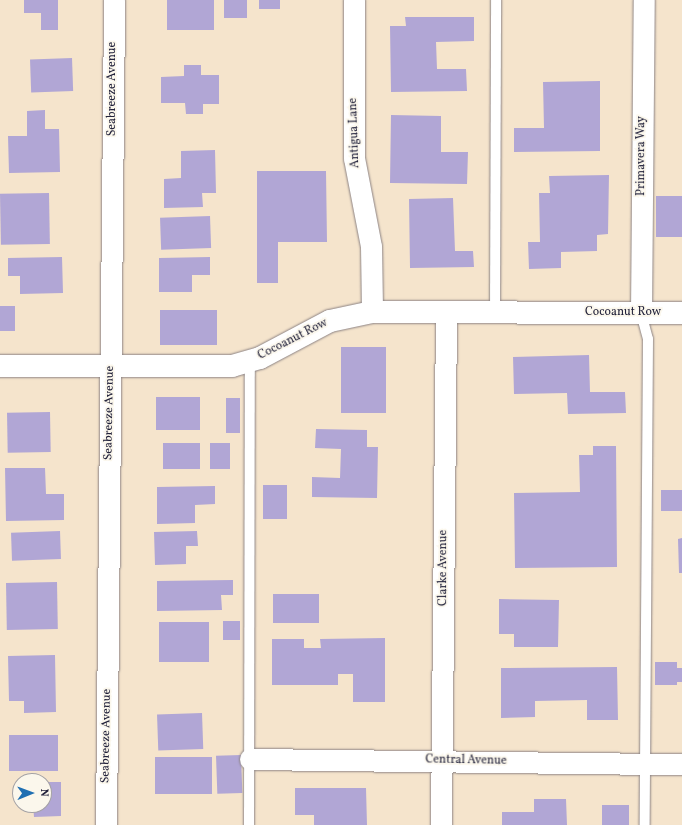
<!DOCTYPE html>
<html>
<head>
<meta charset="utf-8">
<style>
	body { margin:0 }
	#map { position:relative; width:682px; height:825px; overflow:hidden; background:#f5e4cc; font-family:Vollkorn,serif }
	div>[style] { position:absolute }
	.building>* { inset:0; background:#b1a6d5; transform-origin:0 0 }
	.roads { filter:drop-shadow(0 0 1px #8c8384) drop-shadow(0 0 1px #8c8384) }
	.lane>* { height:10px; margin:-5px; padding:0 5px; transform-origin:5px; border-radius:5px; background:#fff }
	.street>* { height:21px; margin:-10.5px; padding:0 10.5px; transform-origin:10.5px; border-radius:10.5px; background:#fff }
	.secondary>* { height:22px; margin:-11px; padding:0 11px; transform-origin:11px; border-radius:11px; background:#fff }
	span { translate:-50% -50%; white-space:nowrap; text-align:center; line-height:1.15; -webkit-text-stroke:3.5px #fbf7ec; paint-order:stroke }
	.street-label { font-size:12px; color:#22223b }
	.north { position:absolute; left:12px; top:773px; width:40px; height:40px; box-sizing:border-box; background:#fbf7ec; border:1px solid #a4a2a5; border-radius:50%; rotate:89deg; font-size:11px; font-weight:700; line-height:16px; text-align:center; color:#22223b }
	.north::after { content:''; display:block; margin:auto; width:14px; height:18px; background:#1f6fb2; clip-path:polygon(50% 0,100% 100%,50% 72%,0 100%) }
</style>
</head>
<body>
<div id="map">
	<div class="building">
		<div style="clip-path:polygon(24px 0,58px 0,58px 30px,41px 30px,41px 13px,24px 13px)"></div>
		<div style="left:167px;top:0;width:47px;height:30px"></div>
		<div style="left:224px;top:0;width:23px;height:18px"></div>
		<div style="left:259px;top:0;width:21px;height:9px"></div>
		<div style="clip-path:polygon(405px 17px,474px 17px,474px 41px,436px 42px,437px 69px,466px 69px,467px 91px,391px 92px,390px 26px,406px 26px)"></div>
		<div style="left:72px;top:58px;width:33px;height:42px;rotate:88deg"></div>
		<div style="clip-path:polygon(184px 65px,201px 65px,201px 75px,219px 75px,219px 104px,203px 104px,203px 114px,186px 114px,185px 103px,161px 103px,161px 77px,184px 76px)"></div>
		<div style="clip-path:polygon(600px 81px,600px 151px,514px 152px,514px 128px,544px 128px,543px 82px)"></div>
		<div style="clip-path:polygon(45px 110px,45px 129px,59px 129px,60px 172px,9px 173px,8px 136px,27px 136px,27px 111px)"></div>
		<div style="clip-path:polygon(391px 115px,441px 116px,441px 152px,468px 152px,467px 184px,390px 183px)"></div>
		<div style="clip-path:polygon(215px 150px,216px 193px,202px 193px,203px 207px,164px 208px,164px 179px,181px 178px,181px 151px)"></div>
		<div style="clip-path:polygon(257px 171px,326px 171px,327px 242px,278px 242px,278px 283px,257px 283px)"></div>
		<div style="clip-path:polygon(609px 175px,608px 234px,597px 235px,597px 251px,561px 252px,561px 268px,529px 269px,528px 242px,540px 242px,539px 193px,550px 193px,549px 176px)"></div>
		<div style="left:49px;top:193px;width:51px;height:49px;rotate:89deg"></div>
		<div style="left:656px;top:196px;width:26px;height:41px"></div>
		<div style="clip-path:polygon(453px 198px,455px 251px,473px 251px,474px 267px,410px 268px,409px 199px)"></div>
		<div style="left:210px;top:216px;width:32px;height:50px;rotate:88deg"></div>
		<div style="clip-path:polygon(62px 257px,63px 293px,20px 294px,20px 276px,8px 276px,8px 258px)"></div>
		<div style="clip-path:polygon(210px 257px,210px 275px,192px 275px,192px 292px,159px 292px,159px 258px)"></div>
		<div style="left:0;top:306px;width:15px;height:25px"></div>
		<div style="left:217px;top:310px;width:35px;height:57px;rotate:90deg"></div>
		<div style="left:341px;top:347px;width:45px;height:66px"></div>
		<div style="clip-path:polygon(589px 355px,590px 392px,625px 392px,626px 413px,568px 414px,567px 393px,514px 394px,513px 357px)"></div>
		<div style="left:200px;top:397px;width:33px;height:44px;rotate:90deg"></div>
		<div style="left:226px;top:398px;width:14px;height:35px"></div>
		<div style="left:50px;top:412px;width:40px;height:43px;rotate:89deg"></div>
		<div style="clip-path:polygon(316px 429px,367px 430px,367px 447px,378px 447px,377px 498px,312px 497px,312px 477px,340px 478px,341px 449px,315px 448px)"></div>
		<div style="left:163px;top:443px;width:37px;height:26px"></div>
		<div style="left:210px;top:443px;width:20px;height:26px"></div>
		<div style="clip-path:polygon(593px 446px,616px 446px,617px 567px,515px 568px,514px 493px,580px 492px,579px 455px,593px 455px)"></div>
		<div style="clip-path:polygon(5px 468px,45px 468px,46px 494px,64px 494px,64px 520px,6px 521px)"></div>
		<div style="left:263px;top:485px;width:24px;height:34px"></div>
		<div style="clip-path:polygon(215px 486px,215px 504px,195px 505px,195px 523px,157px 524px,157px 487px)"></div>
		<div style="left:661px;top:490px;width:21px;height:21px"></div>
		<div style="left:60px;top:531px;width:28px;height:49px;rotate:88deg"></div>
		<div style="clip-path:polygon(197px 531px,198px 546px,186px 546px,186px 564px,155px 565px,154px 532px)"></div>
		<div style="clip-path:polygon(682px 538px,682px 573px,679px 573px,678px 539px)"></div>
		<div style="clip-path:polygon(233px 580px,233px 595px,221px 595px,222px 610px,157px 611px,157px 581px)"></div>
		<div style="left:57px;top:582px;width:47px;height:51px;rotate:89deg"></div>
		<div style="left:273px;top:594px;width:46px;height:29px"></div>
		<div style="clip-path:polygon(499px 599px,559px 600px,558px 647px,514px 647px,514px 634px,499px 634px)"></div>
		<div style="left:223px;top:621px;width:17px;height:19px"></div>
		<div style="left:159px;top:622px;width:50px;height:40px"></div>
		<div style="clip-path:polygon(385px 638px,385px 702px,353px 702px,353px 674px,338px 674px,338px 685px,272px 685px,272px 639px,304px 639px,304px 648px,321px 648px,320px 639px)"></div>
		<div style="clip-path:polygon(55px 655px,56px 712px,24px 713px,24px 701px,9px 701px,8px 656px)"></div>
		<div style="clip-path:polygon(655px 662px,677px 662px,677px 668px,682px 668px,682px 682px,677px 682px,677px 685px,655px 685px)"></div>
		<div style="clip-path:polygon(617px 667px,618px 720px,587px 720px,587px 700px,535px 701px,535px 717px,501px 718px,501px 668px)"></div>
		<div style="left:202px;top:713px;width:36px;height:45px;rotate:88deg"></div>
		<div style="left:58px;top:735px;width:36px;height:49px;rotate:90deg"></div>
		<div style="left:241px;top:755px;width:38px;height:25px;rotate:88deg"></div>
		<div style="left:212px;top:757px;width:37px;height:57px;rotate:90deg"></div>
		<div style="clip-path:polygon(44px 782px,61px 782px,61px 816px,34px 817px,33px 805px,44px 805px)"></div>
		<div style="clip-path:polygon(295px 788px,366px 788px,367px 825px,314px 825px,314px 815px,295px 815px)"></div>
		<div style="clip-path:polygon(534px 799px,566px 799px,567px 825px,502px 825px,502px 812px,534px 812px)"></div>
		<div style="left:602px;top:805px;width:27px;height:20px"></div>
	</div>
	<div class="roads">
		<div class="lane">
			<div style="left:495px;top:311px;width:311px;rotate:-89.8deg"></div>
			<div style="left:641px;top:313px;width:27px;rotate:75deg"></div>
			<div style="left:648px;top:339px;width:486px;rotate:90.4deg"></div>
			<div style="left:249px;top:825px;width:464px;rotate:-89.9deg"></div>
		</div>
		<div class="street">
			<div style="left:354px;top:0;width:158px;rotate:90deg"></div>
			<div style="left:354px;top:158px;width:90px;rotate:79.1deg"></div>
			<div style="left:371px;top:246px;width:66px;rotate:89.1deg"></div>
			<div style="left:641px;top:313px;width:313px;rotate:-89.5deg"></div>
			<div style="left:250px;top:759px;width:432px;rotate:0.7deg"></div>
			<div style="left:106px;top:825px;width:825px;rotate:-89.44deg"></div>
			<div style="left:441px;top:825px;width:514px;rotate:-89.44deg"></div>
		</div>
		<div class="secondary">
			<div style="left:0;top:366px;width:232px"></div>
			<div style="left:232px;top:366px;width:29px;rotate:-16deg"></div>
			<div style="left:260px;top:358px;width:79px;rotate:-27.9deg"></div>
			<div style="left:330px;top:321px;width:43px;rotate:-12.1deg"></div>
			<div style="left:372px;top:312px;width:310px;rotate:0.2deg"></div>
		</div>
	</div>
	<div class="street-label">
		<span style="left:113px;top:89px;rotate:-90deg">Seabreeze Avenue</span>
		<span style="left:355px;top:133px;rotate:-92deg">Antigua Lane</span>
		<span style="left:642px;top:156px;rotate:-90deg">Primavera Way</span>
		<span style="left:623px;top:313px">Cocoanut Row</span>
		<span style="left:293px;top:340px;rotate:-27deg">Cocoanut Row</span>
		<span style="left:110px;top:413px;rotate:-89deg">Seabreeze Avenue</span>
		<span style="left:444px;top:568px;rotate:-90deg">Clarke Avenue</span>
		<span style="left:107px;top:736px;rotate:-89deg">Seabreeze Avenue</span>
		<span style="left:466px;top:761px;rotate:1deg">Central Avenue</span>
	</div>
	<div class="north">N</div>
</div>
</body>
</html>
